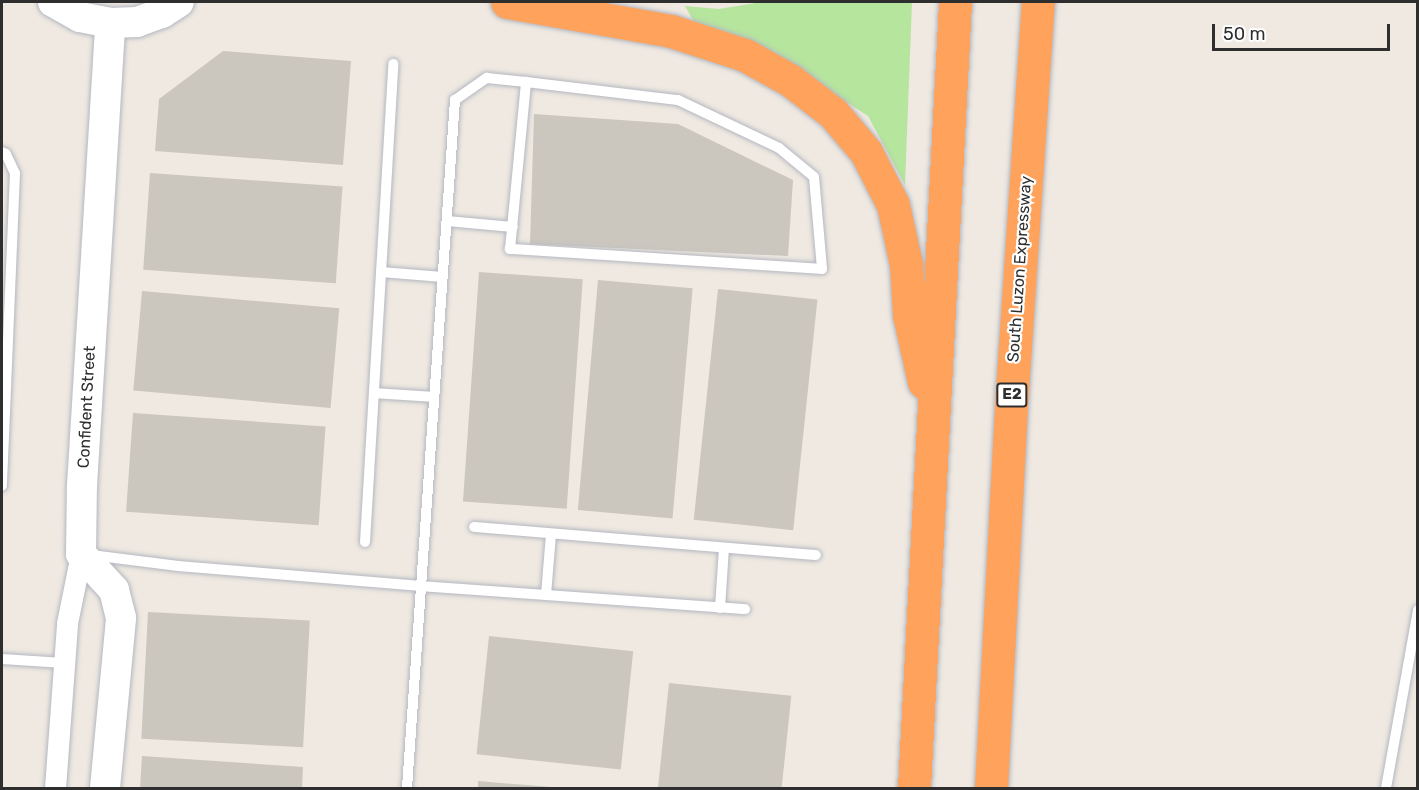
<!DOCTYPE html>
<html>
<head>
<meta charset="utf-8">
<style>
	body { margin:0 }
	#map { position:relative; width:1419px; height:790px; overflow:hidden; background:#efe9e1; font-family:Rubik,sans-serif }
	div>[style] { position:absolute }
	.green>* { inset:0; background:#b6e59e }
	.building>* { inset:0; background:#cbc7bf; transform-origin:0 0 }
	.roads { filter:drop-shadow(0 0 2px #b4b7c1) drop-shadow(0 0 2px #b4b7c1) }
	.lane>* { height:10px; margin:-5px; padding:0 5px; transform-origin:5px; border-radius:5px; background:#fff }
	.street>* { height:21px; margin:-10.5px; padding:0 10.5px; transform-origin:10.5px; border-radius:10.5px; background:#fff }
	.secondary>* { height:30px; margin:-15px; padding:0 15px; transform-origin:15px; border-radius:15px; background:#fff }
	.highway>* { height:33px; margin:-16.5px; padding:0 16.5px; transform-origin:16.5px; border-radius:16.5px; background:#ffa35c }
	span { translate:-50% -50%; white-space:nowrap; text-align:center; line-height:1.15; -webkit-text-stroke:4.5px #fff; paint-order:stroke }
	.shield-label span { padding:2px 4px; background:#fff; border:2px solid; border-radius:4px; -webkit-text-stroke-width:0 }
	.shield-label { font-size:15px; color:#2e2e2e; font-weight:700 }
	.street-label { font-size:16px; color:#2e2e2e }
	.frame { position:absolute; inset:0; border:3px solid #2e2e2e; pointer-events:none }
	.scale { position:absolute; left:1212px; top:24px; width:178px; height:27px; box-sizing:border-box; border:3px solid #2e2e2e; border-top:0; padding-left:8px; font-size:18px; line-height:21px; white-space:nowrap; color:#2e2e2e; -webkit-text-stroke:4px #fff; paint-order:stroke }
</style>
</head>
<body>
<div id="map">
	<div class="green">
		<div style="clip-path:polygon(762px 2px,912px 2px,905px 185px,868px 116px,799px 71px,694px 22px,685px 6px,719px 9px)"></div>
	</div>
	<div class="building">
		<div style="clip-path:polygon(223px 51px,351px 61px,343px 165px,155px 151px,159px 99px)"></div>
		<div style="clip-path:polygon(534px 114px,678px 124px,793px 180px,788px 256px,530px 244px)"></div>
		<div style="left:150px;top:173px;width:193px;height:97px;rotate:4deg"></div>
		<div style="left:479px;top:272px;width:104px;height:230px;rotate:4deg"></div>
		<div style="left:598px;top:280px;width:95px;height:231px;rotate:5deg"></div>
		<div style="left:718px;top:289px;width:100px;height:232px;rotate:6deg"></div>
		<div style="left:142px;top:291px;width:198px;height:100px;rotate:5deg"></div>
		<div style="left:133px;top:413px;width:193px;height:99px;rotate:4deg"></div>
		<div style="left:148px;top:612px;width:162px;height:127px;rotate:3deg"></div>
		<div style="left:489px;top:636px;width:145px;height:119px;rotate:6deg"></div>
		<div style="left:669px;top:683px;width:123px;height:105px;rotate:6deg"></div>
		<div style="clip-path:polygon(142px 756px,303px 767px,302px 788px,140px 788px)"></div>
		<div style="clip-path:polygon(478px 781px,551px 787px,551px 788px,478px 788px)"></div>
	</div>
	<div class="roads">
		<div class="lane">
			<div style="left:2px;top:152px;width:4px;rotate:27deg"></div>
			<div style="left:6px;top:154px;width:21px;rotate:65deg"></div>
			<div style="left:15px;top:173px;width:313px;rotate:92.4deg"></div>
			<div style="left:447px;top:221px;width:66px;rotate:5.2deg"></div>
			<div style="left:381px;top:272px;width:62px;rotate:4.6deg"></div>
			<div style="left:374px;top:393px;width:60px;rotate:3.8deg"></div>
			<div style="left:474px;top:527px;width:343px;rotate:4.7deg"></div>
			<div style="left:365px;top:542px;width:479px;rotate:-86.6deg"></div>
			<div style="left:91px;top:555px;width:88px;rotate:7.2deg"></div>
			<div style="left:178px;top:566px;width:244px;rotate:4.7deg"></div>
			<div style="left:421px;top:586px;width:325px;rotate:4.1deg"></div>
			<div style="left:546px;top:595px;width:61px;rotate:-85.3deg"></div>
			<div style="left:720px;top:608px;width:60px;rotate:-86.2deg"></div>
			<div style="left:2px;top:659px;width:62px;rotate:3.7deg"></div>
			<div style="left:407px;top:788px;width:690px;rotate:-86.01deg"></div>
			<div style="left:455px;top:100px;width:39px;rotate:-35deg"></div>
			<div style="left:487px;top:78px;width:39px;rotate:6deg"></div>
			<div style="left:526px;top:82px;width:153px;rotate:6.8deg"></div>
			<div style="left:678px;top:100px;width:112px;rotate:25.4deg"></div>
			<div style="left:779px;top:148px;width:45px;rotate:39.6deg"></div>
			<div style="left:814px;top:177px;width:92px;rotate:85deg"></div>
			<div style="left:822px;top:269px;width:313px;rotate:-176.3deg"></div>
			<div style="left:510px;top:249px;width:168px;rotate:-84.5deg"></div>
			<div style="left:1386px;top:788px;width:181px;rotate:-79.8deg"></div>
		</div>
		<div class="street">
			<div style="left:55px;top:788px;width:165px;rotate:-85.8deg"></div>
			<div style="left:67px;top:623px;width:70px;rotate:-78.5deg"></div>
		</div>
		<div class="secondary">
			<div style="left:53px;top:2px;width:31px;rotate:29deg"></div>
			<div style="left:80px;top:17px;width:31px;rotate:11deg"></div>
			<div style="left:110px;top:23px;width:27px;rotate:-2deg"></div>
			<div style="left:137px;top:22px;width:27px;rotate:-20deg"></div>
			<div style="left:162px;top:13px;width:20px;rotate:-33deg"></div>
			<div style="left:105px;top:788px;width:171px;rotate:-84.6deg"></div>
			<div style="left:121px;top:618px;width:29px;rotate:-104deg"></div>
			<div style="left:114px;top:590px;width:49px;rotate:-132.5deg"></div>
			<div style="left:81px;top:554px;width:68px;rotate:-89.2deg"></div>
			<div style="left:82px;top:486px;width:464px;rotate:-86.5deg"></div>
		</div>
		<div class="highway">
			<div style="left:507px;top:2px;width:167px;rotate:10deg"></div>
			<div style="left:671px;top:31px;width:78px;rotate:18deg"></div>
			<div style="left:745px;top:55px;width:51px;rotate:29.1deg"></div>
			<div style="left:790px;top:80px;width:54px;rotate:37.5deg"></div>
			<div style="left:833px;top:113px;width:51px;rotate:49.8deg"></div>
			<div style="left:866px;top:152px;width:59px;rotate:63deg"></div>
			<div style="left:893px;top:205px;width:60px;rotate:77.6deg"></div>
			<div style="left:906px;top:264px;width:51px;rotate:86.6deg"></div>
			<div style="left:909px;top:315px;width:69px;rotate:77.4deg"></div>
			<div style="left:914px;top:788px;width:787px;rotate:-87.01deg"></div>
			<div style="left:991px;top:788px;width:398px;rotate:-87deg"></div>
			<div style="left:1012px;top:391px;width:390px;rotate:-86.2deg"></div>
		</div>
	</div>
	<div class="shield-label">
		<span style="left:1012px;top:395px">E2</span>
	</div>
	<div class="street-label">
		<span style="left:1020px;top:269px;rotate:-86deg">South Luzon Expressway</span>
		<span style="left:87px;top:407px;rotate:-87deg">Confident Street</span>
	</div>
	<div class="frame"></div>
	<div class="scale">50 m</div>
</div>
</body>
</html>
